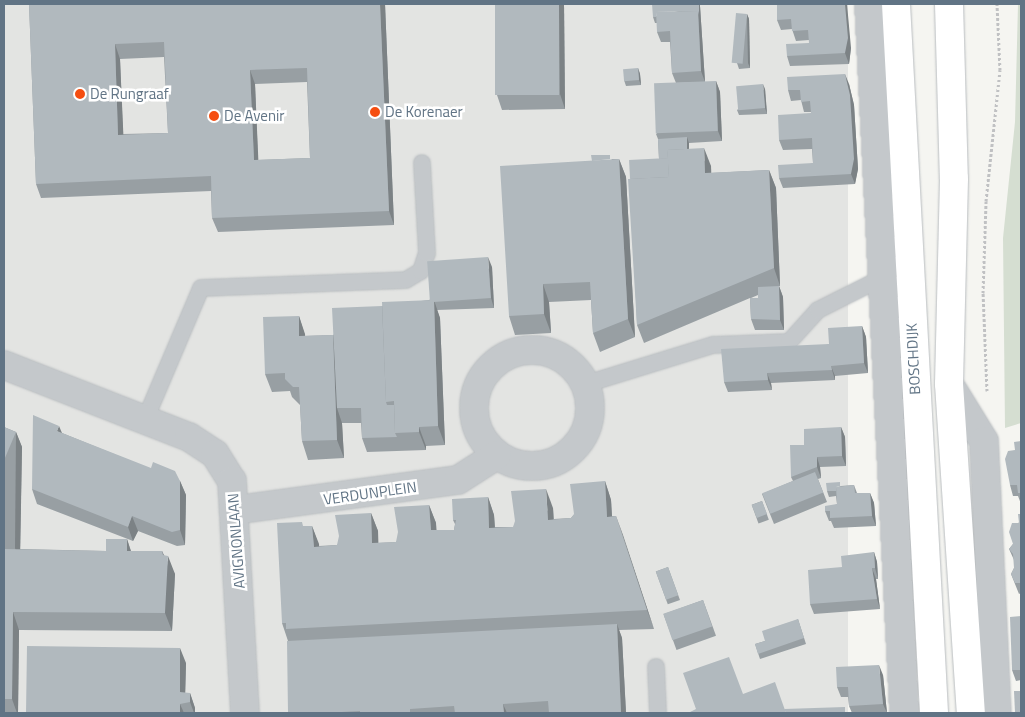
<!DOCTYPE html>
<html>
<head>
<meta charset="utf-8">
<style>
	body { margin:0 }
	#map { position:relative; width:1025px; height:717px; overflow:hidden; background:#f5f5f1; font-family:"Titillium Web",sans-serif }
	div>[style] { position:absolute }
	.built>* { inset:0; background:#e3e4e2; transform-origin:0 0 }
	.green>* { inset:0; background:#d5ded1 }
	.path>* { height:3px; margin-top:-1.5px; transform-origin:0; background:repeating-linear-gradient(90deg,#c0c1c3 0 2.5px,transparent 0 5px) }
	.roads { filter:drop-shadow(0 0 1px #b9bdc0) drop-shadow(0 0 1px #b9bdc0) }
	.service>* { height:16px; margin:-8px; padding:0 8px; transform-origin:8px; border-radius:8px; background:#c4c8cb }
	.minor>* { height:28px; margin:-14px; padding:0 14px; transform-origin:14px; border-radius:14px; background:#c4c8cb }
	.minor>.ring { margin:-14px; padding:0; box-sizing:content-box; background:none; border:28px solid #c4c8cb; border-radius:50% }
	.primary>* { height:28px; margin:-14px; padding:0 14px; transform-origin:14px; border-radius:14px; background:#fff }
	.wall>* { inset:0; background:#989fa3; transform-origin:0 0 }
	.shaded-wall>* { inset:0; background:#7c8285 }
	.building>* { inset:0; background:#b1b9be; transform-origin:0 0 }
	.dots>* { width:14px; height:14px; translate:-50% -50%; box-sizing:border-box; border:2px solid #fff; border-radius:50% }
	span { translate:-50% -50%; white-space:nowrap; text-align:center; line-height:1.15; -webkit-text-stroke:5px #fff; paint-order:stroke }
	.poi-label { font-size:15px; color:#617485 }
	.left { translate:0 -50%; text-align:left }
	.street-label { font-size:15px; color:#617485 }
	.frame { position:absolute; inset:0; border:5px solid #617485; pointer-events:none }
</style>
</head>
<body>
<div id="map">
	<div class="built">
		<div style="left:4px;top:4px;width:844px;height:709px"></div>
	</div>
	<div class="green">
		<div style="clip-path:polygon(1018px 4px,1021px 4px,1021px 423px,1005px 428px,1003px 238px,1015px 122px)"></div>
	</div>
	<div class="path">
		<div style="left:987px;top:391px;width:98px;rotate:-92.3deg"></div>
		<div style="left:983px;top:293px;width:92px;rotate:-88.1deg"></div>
		<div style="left:986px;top:201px;width:132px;rotate:-83.9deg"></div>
		<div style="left:1000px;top:70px;width:66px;rotate:-92.6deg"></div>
	</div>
	<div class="roads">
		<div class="service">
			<div style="left:586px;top:384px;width:133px;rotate:-17.1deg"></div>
			<div style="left:713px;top:345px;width:76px;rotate:-2.3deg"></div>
			<div style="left:789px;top:342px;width:43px;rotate:-47.8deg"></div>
			<div style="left:818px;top:310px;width:72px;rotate:-26.6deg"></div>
			<div style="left:145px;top:420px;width:143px;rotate:-67deg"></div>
			<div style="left:201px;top:288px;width:205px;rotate:-2.2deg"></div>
			<div style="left:406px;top:280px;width:17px;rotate:-31deg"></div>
			<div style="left:421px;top:271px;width:19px;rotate:-72deg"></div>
			<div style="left:427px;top:253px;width:90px;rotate:-93.2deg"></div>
			<div style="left:656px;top:667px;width:46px;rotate:87.5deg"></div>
		</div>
		<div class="minor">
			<div style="left:869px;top:4px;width:710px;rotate:87.17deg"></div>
			<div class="ring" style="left:474px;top:350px;width:88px;height:88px"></div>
			<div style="left:4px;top:365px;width:199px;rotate:21.3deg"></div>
			<div style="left:189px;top:437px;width:31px;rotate:33deg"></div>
			<div style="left:215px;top:454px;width:32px;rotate:58deg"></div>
			<div style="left:232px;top:481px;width:232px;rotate:86.8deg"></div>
			<div style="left:949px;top:384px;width:67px;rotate:58.4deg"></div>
			<div style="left:984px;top:441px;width:272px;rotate:87.3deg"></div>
			<div style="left:235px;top:510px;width:225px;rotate:-7.7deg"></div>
			<div style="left:458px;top:480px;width:46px;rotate:-32.7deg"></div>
		</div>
		<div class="primary">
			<div style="left:896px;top:4px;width:710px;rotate:86.93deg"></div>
			<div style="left:949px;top:4px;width:175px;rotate:88.4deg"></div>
			<div style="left:954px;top:179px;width:205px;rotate:91.4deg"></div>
			<div style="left:949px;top:384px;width:330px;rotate:86.2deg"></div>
		</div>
	</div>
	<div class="wall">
		<div style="clip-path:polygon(evenodd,29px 4px,385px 4px,394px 225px,218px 232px,212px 218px,211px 191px,41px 198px,36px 184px,29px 4px,164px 57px,168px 133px,123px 134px,120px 59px,164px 57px,29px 4px,307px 82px,310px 158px,258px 160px,255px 84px,307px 82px)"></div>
		<div style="clip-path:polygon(495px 4px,564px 4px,565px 109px,502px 110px,497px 95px)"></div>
		<div style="clip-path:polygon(777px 4px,851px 48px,849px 64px,790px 66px,787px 56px,809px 43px,809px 40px,796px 41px,792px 29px,781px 30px,777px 20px)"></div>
		<div style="clip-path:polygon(700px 6px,705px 82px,676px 83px,672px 73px,670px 42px,661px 42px,657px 32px,657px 23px,655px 23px,653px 17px)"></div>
		<div style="clip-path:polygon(747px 14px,749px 19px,750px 68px,739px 69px,737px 63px)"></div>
		<div style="clip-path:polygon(638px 68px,640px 74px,641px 85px,626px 86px,624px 80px)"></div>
		<div style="clip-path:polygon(evenodd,716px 81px,720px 92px,722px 141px,689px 143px,689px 149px,711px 166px,711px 173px,769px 170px,776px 188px,780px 286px,779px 286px,783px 297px,784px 330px,755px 330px,751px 319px,750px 298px,644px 343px,637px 325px,631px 178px,659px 159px,658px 139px,656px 134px,716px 81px,758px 295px,758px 298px,751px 298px,758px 295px)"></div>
		<div style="clip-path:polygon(849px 84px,854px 105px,858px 169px,855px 184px,783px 188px,779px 178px,813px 163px,812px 149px,783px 150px,779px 140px,811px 113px,811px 112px,804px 112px,801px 100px,791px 101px,788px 90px)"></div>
		<div style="clip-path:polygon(765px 89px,767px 114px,739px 115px,737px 110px)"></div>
		<div style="clip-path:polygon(612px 159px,619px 159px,626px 177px,635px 337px,600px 352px,593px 333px,591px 300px,549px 302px,551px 333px,515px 335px,509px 316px)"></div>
		<div style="clip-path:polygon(492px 267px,494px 308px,437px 310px,440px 318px,445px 445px,426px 446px,426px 450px,367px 452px,362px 438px,361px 423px,342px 423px,344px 458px,308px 460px,302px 441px,300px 405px,292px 397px,290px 391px,272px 392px,265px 374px,299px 316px,305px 336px,333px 335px,382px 306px,429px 300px)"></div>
		<div style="clip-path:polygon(862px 326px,866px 337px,868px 373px,835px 376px,835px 380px,771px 383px,772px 390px,728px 392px,724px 382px,829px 344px)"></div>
		<div style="clip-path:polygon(4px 427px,16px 432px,22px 447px,20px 549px,106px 551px,127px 539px,131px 551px,162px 551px,164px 555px,175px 574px,172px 631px,19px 630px,18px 713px,4px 713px)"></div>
		<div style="clip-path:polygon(841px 427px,845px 437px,846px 466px,820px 467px,821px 478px,818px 479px,827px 502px,774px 524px,762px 494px,793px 481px,791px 477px,804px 445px)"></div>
		<div style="clip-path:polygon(62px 433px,180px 481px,186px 495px,185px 545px,177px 546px,138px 531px,133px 541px,37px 504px,32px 489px)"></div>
		<div style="clip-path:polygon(1021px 441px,1021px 504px,1018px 496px,1013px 496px,1010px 485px)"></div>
		<div style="clip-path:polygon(605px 481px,611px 500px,612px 516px,616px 516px,654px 629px,619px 630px,622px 638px,626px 713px,288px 713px,288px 641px,282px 623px,304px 526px,312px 526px,319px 546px,337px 545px,371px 513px,378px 531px,378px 543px,396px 542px,429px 505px,436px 523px,436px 530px,454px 530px,455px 524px,453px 520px,488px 497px,494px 515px,495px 527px,513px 527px,553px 508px,554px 519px,571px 518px)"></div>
		<div style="clip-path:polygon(854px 485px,857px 493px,870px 493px,874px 503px,876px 526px,834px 528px,831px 521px,829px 521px,825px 511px,837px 504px,836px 496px,829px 497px,827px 491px,841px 486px)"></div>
		<div style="left:762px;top:501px;width:20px;height:11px;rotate:70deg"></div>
		<div style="clip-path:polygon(1021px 514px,1021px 593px,1019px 594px,1011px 574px,1014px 568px,1014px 560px,1009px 549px,1013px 544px)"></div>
		<div style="clip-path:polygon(874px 552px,877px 562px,878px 579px,876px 579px,880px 609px,814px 614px,810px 604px,842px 567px)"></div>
		<div style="left:668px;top:567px;width:35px;height:13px;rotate:70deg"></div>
		<div style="left:703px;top:600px;width:38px;height:42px;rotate:70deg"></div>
		<div style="clip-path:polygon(1021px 616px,1021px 680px,1016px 681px,1012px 670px)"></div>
		<div style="clip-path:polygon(798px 619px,806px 644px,760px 659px,755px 644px,765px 641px)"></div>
		<div style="clip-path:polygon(186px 663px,185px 693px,190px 693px,195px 708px,195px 713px,26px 713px)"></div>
		<div style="clip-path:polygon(883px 675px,887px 713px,852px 713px,849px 706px,848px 697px,841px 697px,837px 687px)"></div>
	</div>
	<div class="shaded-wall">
		<div style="clip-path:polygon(380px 4px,385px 4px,394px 225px,389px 211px)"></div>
		<div style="clip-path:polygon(559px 4px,564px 4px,565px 109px,560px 94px)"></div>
		<div style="clip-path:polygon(699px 4px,700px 4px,700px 6px,705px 82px,701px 71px,698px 11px)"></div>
		<div style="clip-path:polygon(845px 4px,847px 4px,851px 48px,849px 64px,845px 53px)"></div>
		<div style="clip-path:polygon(747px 14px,749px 19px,750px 68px,748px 63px)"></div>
		<div style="clip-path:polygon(115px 44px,120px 59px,124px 149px,118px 135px)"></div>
		<div style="clip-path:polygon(638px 68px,640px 74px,641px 85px,639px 80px)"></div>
		<div style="clip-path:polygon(250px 70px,255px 84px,259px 175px,254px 160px)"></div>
		<div style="clip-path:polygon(845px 74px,849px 84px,854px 105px,858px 169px,855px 184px,851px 174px)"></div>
		<div style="clip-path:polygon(716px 81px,720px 92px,722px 141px,718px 131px)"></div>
		<div style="clip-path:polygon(763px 84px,765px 89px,767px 114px,765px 108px)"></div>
		<div style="clip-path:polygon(687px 137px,689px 143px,689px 163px,687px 158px)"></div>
		<div style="clip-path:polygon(704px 148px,711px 166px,712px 191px,705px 173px)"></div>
		<div style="clip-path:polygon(619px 159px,626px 177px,635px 337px,628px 319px)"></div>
		<div style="clip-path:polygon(769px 170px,776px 188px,780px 286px,774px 268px)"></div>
		<div style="clip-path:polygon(488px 257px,492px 267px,494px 308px,491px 298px)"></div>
		<div style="clip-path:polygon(543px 284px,549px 302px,551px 333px,544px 314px)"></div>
		<div style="clip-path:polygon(779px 286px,783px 297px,784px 330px,780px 320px)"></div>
		<div style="clip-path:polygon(434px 300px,440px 318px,445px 445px,438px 426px)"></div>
		<div style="clip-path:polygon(299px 316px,305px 334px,306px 355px,299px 336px)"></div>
		<div style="clip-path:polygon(862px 326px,866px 337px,868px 373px,864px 363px)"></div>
		<div style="clip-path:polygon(333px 335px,342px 408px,337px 408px,342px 423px,344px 458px,337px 440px)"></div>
		<div style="clip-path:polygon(831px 366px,835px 376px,835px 380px,832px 370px)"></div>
		<div style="clip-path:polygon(767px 373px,771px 383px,772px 390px,768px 380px)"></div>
		<div style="clip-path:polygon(59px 426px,65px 440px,57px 431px)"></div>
		<div style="clip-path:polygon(419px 427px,426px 446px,426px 450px,419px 432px)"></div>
		<div style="clip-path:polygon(841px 427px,845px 437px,846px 466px,842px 456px)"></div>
		<div style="clip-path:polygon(16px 432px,22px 447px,20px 563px,15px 548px)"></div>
		<div style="clip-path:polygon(817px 457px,820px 467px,821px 478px,817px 467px)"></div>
		<div style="clip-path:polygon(180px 481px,186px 495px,185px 545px,180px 530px)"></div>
		<div style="clip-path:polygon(605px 481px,611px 500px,613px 535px,607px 517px)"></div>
		<div style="clip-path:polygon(546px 489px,553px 508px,554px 538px,548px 520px)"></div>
		<div style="clip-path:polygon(870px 493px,874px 503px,876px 526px,872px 516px)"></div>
		<div style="clip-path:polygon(488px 497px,494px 515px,496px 546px,489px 528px)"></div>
		<div style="clip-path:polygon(429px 505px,436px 523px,438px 549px,431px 530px)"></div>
		<div style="clip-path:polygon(371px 513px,378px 531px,379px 561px,372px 543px)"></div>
		<div style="clip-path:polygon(132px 516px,138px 531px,133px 541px,128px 527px)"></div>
		<div style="clip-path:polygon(616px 516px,623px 535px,654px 629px,647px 610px)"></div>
		<div style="clip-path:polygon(312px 526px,319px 544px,320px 565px,314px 547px)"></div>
		<div style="clip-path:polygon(127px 539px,133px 558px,127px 551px)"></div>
		<div style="clip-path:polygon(162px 551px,168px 566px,168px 556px,175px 574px,172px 631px,165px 613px)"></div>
		<div style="clip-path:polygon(874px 552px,877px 562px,878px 579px,875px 568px)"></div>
		<div style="clip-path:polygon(872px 568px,876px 579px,880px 609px,877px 599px)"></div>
		<div style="clip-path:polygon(13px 612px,19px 630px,18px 713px,17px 713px,12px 699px)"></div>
		<div style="clip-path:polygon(617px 624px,622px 638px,626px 713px,621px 713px)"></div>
		<div style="clip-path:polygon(180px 648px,186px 663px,185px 703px,180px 692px)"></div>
		<div style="clip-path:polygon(879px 665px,883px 675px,887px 713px,883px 704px)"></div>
		<div style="clip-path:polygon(190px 693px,195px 708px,195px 713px,194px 713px,190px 702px)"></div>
		<div style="clip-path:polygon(180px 704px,184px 713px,180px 713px)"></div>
		<div style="clip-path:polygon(503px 704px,507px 713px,504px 713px)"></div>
	</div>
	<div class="building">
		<div style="clip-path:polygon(evenodd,29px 4px,380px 4px,389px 211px,212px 218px,211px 176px,36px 184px,29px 4px,164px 42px,168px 133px,118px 135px,115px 44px,164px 42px,29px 4px,307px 68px,310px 158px,254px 160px,250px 70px,307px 68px)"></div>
		<div style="left:495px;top:4px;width:64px;height:91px"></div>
		<div style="clip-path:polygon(652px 4px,699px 4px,699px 15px,698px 11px,656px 12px,656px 17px,653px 17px)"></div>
		<div style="clip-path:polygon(777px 4px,845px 4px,848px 38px,845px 53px,787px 56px,786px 44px,809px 43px,808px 30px,792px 31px,791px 19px,777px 20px)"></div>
		<div style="clip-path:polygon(698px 11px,701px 71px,672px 73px,670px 31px,657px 32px,656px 12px)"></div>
		<div style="left:736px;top:13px;width:11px;height:50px;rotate:5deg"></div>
		<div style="left:638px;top:68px;width:12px;height:15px;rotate:85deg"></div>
		<div style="clip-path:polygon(845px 74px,850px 95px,854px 159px,851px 174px,779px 178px,778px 165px,813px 163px,812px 138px,779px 140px,778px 115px,811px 113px,810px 101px,801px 102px,800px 90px,788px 90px,787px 77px)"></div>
		<div style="left:716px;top:81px;width:50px;height:62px;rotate:88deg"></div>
		<div style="left:763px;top:84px;width:24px;height:27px;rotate:85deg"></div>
		<div style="clip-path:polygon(687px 137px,687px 149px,667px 150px,668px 158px,659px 159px,658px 139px)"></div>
		<div style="clip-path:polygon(704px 148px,705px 173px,769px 170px,774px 268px,637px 325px,628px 179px,669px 177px,667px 150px)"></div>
		<div style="clip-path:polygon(591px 155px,610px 155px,610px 159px,592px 161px)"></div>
		<div style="left:668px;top:158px;width:19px;height:39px;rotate:87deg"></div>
		<div style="clip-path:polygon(619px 159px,628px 319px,593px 333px,590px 282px,543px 284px,544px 314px,509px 316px,500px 166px)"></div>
		<div style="left:488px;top:257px;width:41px;height:61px;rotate:86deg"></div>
		<div style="clip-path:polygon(779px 286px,780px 320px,751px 319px,750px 298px,758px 298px,758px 287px)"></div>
		<div style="clip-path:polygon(434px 300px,438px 426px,419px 427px,419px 432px,395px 433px,394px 401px,386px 402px,382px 302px)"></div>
		<div style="clip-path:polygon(382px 306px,386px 402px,387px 405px,394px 405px,395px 433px,397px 437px,362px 438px,361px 408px,337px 408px,332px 308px)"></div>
		<div style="clip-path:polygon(299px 316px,299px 336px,333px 335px,337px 440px,302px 441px,299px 387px,293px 387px,285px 379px,285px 373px,265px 374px,263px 317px)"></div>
		<div style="clip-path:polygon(862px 326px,864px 363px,831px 366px,832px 370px,767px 373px,768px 380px,724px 382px,721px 349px,829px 344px,828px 328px)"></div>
		<div style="clip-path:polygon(33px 415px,59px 426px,57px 431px,151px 468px,153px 462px,175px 471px,180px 481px,180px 530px,172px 532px,132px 516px,128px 527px,32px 489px)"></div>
		<div style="left:4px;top:427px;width:13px;height:121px;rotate:23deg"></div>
		<div style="clip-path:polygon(841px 427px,842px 456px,817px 457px,817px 467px,791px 477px,790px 445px,804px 445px,804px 429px)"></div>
		<div style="clip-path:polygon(1021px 441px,1021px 493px,1018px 493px,1017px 485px,1010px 485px,1005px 459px,1008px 451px,1015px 450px,1014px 442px)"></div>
		<div style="left:815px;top:472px;width:22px;height:57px;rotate:68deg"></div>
		<div style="clip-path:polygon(605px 481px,607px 517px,616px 516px,647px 610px,286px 629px,286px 623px,282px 623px,277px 523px,302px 522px,303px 526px,312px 526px,314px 547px,337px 545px,339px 536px,335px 515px,371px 513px,372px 543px,396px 542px,398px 532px,394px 507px,429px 505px,431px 530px,454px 530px,456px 520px,453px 520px,452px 499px,488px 497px,489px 528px,513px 527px,515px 521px,511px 491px,546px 489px,548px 520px,571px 518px,574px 514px,570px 484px)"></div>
		<div style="clip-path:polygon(840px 482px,840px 486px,836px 487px,836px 491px,827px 491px,826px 483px)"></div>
		<div style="clip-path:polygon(854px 485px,855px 493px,870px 493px,872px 516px,830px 518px,830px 511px,825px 511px,825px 506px,837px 504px,836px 487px)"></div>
		<div style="left:762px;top:501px;width:14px;height:11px;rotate:69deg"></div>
		<div style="clip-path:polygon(1018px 514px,1021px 514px,1021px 583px,1015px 583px,1011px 574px,1014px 568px,1013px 554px,1009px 549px,1013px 544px,1009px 532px,1012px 523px,1019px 523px)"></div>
		<div style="clip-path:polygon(106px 539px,127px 539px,127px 551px,162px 551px,163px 555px,168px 556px,165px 613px,13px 612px,12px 699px,4px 699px,4px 549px,106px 551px)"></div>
		<div style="clip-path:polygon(874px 552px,875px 568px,872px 568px,877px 599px,810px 604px,808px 570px,842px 567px,841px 556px)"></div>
		<div style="left:668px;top:567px;width:30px;height:13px;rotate:70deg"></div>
		<div style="left:703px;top:600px;width:28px;height:42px;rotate:71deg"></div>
		<div style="clip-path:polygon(1021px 616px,1021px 670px,1012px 670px,1010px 617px)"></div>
		<div style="clip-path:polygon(798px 619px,804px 638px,758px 654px,755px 644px,765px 641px,762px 631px)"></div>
		<div style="clip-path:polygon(617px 624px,621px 713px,549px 713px,548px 701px,503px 704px,504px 713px,455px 713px,454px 706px,410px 709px,410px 713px,360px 713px,360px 711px,323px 713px,288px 713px,287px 641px)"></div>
		<div style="clip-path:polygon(27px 646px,180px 648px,180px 692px,190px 693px,190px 702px,180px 704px,180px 713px,26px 713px)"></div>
		<div style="clip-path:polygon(729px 657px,743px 694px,775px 682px,786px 713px,690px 713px,690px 712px,696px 709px,683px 673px)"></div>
		<div style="clip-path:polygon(879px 665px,883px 704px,849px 706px,848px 687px,837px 687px,836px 667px)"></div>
		<div style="clip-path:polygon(1014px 691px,1021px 691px,1021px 713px,1015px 713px)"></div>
		<div style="clip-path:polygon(845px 707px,845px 713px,786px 713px,784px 709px)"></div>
	</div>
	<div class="dots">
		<div style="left:80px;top:94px;background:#f54e11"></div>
		<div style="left:375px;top:112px;background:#f54e11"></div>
		<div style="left:214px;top:116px;background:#f54e11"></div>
	</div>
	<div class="poi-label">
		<span class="left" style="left:90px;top:94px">De Rungraaf</span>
		<span class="left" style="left:385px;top:112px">De Korenaer</span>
		<span class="left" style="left:224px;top:116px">De Avenir</span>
	</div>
	<div class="street-label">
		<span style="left:913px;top:359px;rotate:-93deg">BOSCHDIJK</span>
		<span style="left:370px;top:493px;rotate:-8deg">VERDUNPLEIN</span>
		<span style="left:236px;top:541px;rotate:-94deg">AVIGNONLAAN</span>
	</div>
	<div class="frame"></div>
</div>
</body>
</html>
